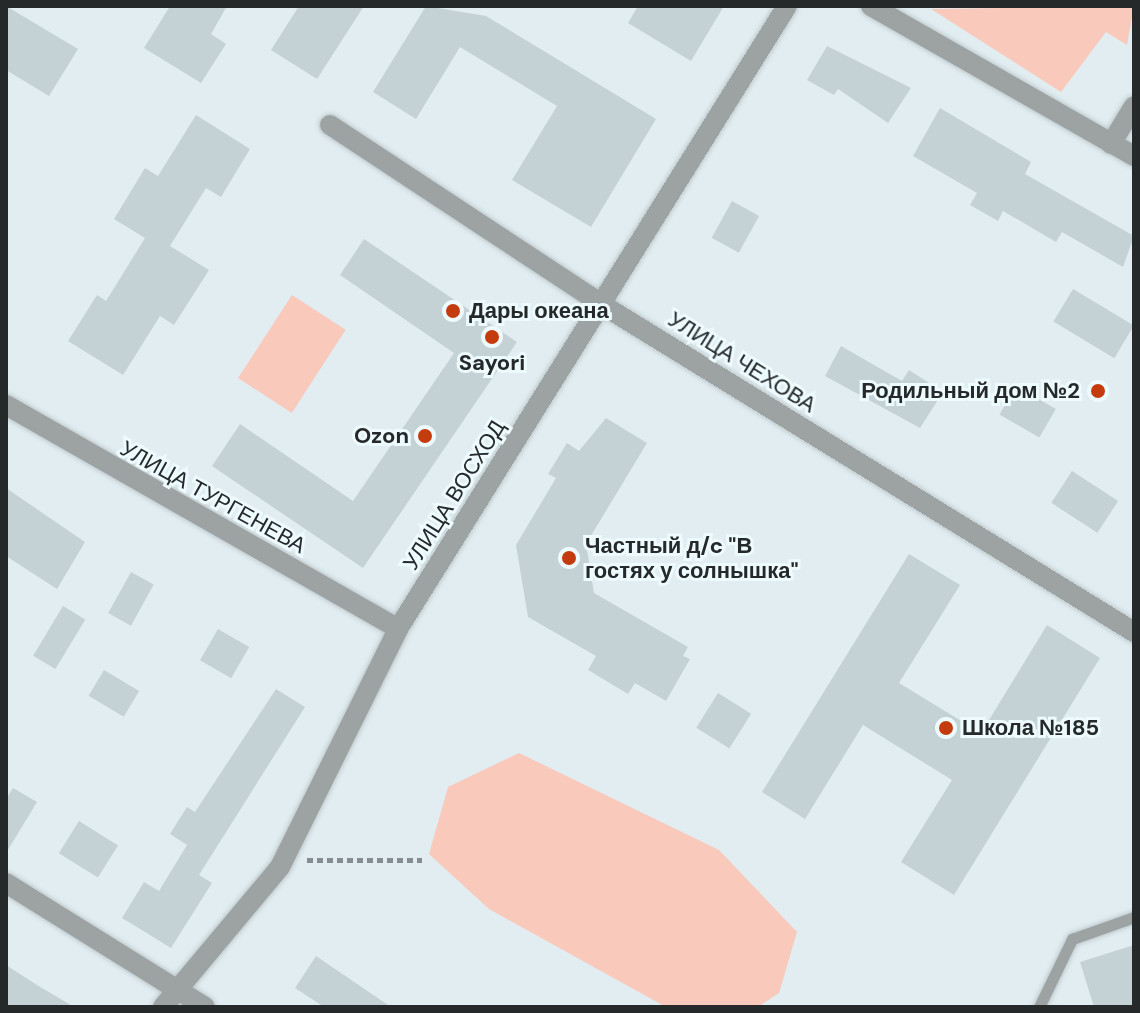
<!DOCTYPE html>
<html>
<head>
<meta charset="utf-8">
<style>
	body { margin:0 }
	#map { position:relative; width:1140px; height:1013px; overflow:hidden; background:#e1edf1; font-family:"DM Sans",sans-serif }
	div>[style] { position:absolute }
	.green>* { inset:0; background:#f9c9bc; transform-origin:0 0 }
	.building>* { inset:0; background:#c5d2d5; transform-origin:0 0 }
	.path>* { height:5px; margin-top:-2.5px; transform-origin:0; background:repeating-linear-gradient(90deg,#858d90 0 6px,transparent 0 10px) }
	.roads { filter:drop-shadow(0 0 2px #bfcacd) drop-shadow(0 0 2px #bfcacd) }
	.service>* { height:11px; margin:-5.5px; padding:0 5.5px; transform-origin:5.5px; border-radius:5.5px; background:#9da2a3 }
	.minor>* { height:20px; margin:-10px; padding:0 10px; transform-origin:10px; border-radius:10px; background:#9da2a3 }
	.tertiary>* { height:20px; margin:-10px; padding:0 10px; transform-origin:10px; border-radius:10px; background:#9da2a3 }
	.dots>* { width:22px; height:22px; translate:-50% -50%; box-sizing:border-box; border:4px solid #eefbfe; border-radius:50% }
	span { translate:-50% -50%; white-space:nowrap; text-align:center; line-height:1.15; -webkit-text-stroke:6px #eefbfe; paint-order:stroke }
	.poi-label { font-size:22px; color:#25292a; font-weight:700 }
	.left { translate:0 -50%; text-align:left }
	.right { translate:-100% -50%; text-align:right }
	.street-label { font-size:22px; color:#25292a }
	.frame { position:absolute; inset:0; border:8px solid #25292a; pointer-events:none }
</style>
</head>
<body>
<div id="map">
	<div class="green">
		<div style="clip-path:polygon(1134px 6px,1127px 45px,1106px 32px,1061px 92px,931px 9px)"></div>
		<div style="left:292px;top:295px;width:64px;height:99px;rotate:33deg"></div>
		<div style="clip-path:polygon(519px 753px,719px 850px,797px 932px,779px 993px,758px 1007px,666px 1007px,489px 909px,429px 854px,448px 787px)"></div>
	</div>
	<div class="building">
		<div style="clip-path:polygon(6px 6px,78px 49px,49px 96px,6px 70px)"></div>
		<div style="clip-path:polygon(170px 6px,227px 6px,211px 34px,226px 44px,201px 83px,144px 48px)"></div>
		<div style="clip-path:polygon(299px 6px,364px 6px,317px 79px,271px 50px)"></div>
		<div style="clip-path:polygon(426px 6px,486px 16px,656px 119px,591px 227px,512px 180px,557px 106px,460px 47px,416px 119px,373px 92px)"></div>
		<div style="clip-path:polygon(638px 6px,724px 6px,691px 61px,628px 23px)"></div>
		<div style="clip-path:polygon(827px 46px,911px 88px,888px 123px,838px 89px,834px 95px,807px 80px)"></div>
		<div style="clip-path:polygon(940px 108px,1031px 162px,1025px 174px,1134px 236px,1123px 267px,1062px 232px,1056px 242px,1003px 211px,998px 221px,970px 205px,977px 193px,913px 156px)"></div>
		<div style="clip-path:polygon(196px 115px,250px 149px,221px 197px,206px 188px,170px 246px,209px 270px,174px 325px,160px 316px,123px 375px,68px 341px,97px 295px,106px 301px,145px 238px,114px 219px,145px 168px,158px 176px)"></div>
		<div style="left:732px;top:201px;width:31px;height:42px;rotate:29deg"></div>
		<div style="clip-path:polygon(364px 239px,517px 342px,363px 568px,212px 466px,240px 424px,353px 501px,454px 353px,340px 275px)"></div>
		<div style="left:1073px;top:289px;width:71px;height:38px;rotate:31deg"></div>
		<div style="clip-path:polygon(841px 346px,902px 381px,909px 370px,943px 392px,920px 428px,825px 376px)"></div>
		<div style="left:1016px;top:386px;width:46px;height:33px;rotate:30deg"></div>
		<div style="clip-path:polygon(606px 418px,647px 443px,586px 544px,594px 593px,688px 647px,683px 656px,690px 659px,666px 701px,635px 683px,628px 694px,588px 670px,596px 656px,528px 617px,516px 545px,556px 478px,548px 474px,567px 443px,579px 451px)"></div>
		<div style="left:1072px;top:471px;width:55px;height:38px;rotate:33deg"></div>
		<div style="clip-path:polygon(6px 488px,85px 542px,57px 589px,6px 556px)"></div>
		<div style="clip-path:polygon(909px 554px,960px 585px,899px 683px,981px 733px,1047px 625px,1100px 658px,954px 895px,901px 862px,952px 780px,863px 725px,805px 819px,762px 792px)"></div>
		<div style="left:131px;top:572px;width:26px;height:47px;rotate:29deg"></div>
		<div style="left:63px;top:606px;width:26px;height:58px;rotate:31deg"></div>
		<div style="left:218px;top:629px;width:36px;height:36px;rotate:30deg"></div>
		<div style="left:104px;top:670px;width:41px;height:30px;rotate:31deg"></div>
		<div style="clip-path:polygon(276px 689px,305px 707px,199px 875px,212px 883px,171px 948px,122px 918px,144px 882px,159px 891px,187px 845px,170px 834px,187px 807px,195px 812px)"></div>
		<div style="left:718px;top:693px;width:39px;height:41px;rotate:32deg"></div>
		<div style="clip-path:polygon(13px 788px,37px 802px,6px 853px,6px 799px)"></div>
		<div style="left:79px;top:821px;width:46px;height:38px;rotate:32deg"></div>
		<div style="clip-path:polygon(1134px 945px,1134px 1007px,1094px 1007px,1080px 962px)"></div>
		<div style="clip-path:polygon(316px 956px,391px 1007px,324px 1007px,295px 988px)"></div>
		<div style="clip-path:polygon(6px 965px,37px 985px,74px 1007px,6px 1007px)"></div>
	</div>
	<div class="path">
		<div style="left:307px;top:860px;width:115px"></div>
	</div>
	<div class="roads">
		<div class="service">
			<div style="left:1039px;top:1007px;width:76px;rotate:-64.1deg"></div>
			<div style="left:1072px;top:939px;width:66px;rotate:-19.5deg"></div>
		</div>
		<div class="minor">
			<div style="left:871px;top:6px;width:303px;rotate:29.7deg"></div>
			<div style="left:330px;top:125px;width:325px;rotate:33.4deg"></div>
			<div style="left:601px;top:304px;width:626px;rotate:31.61deg"></div>
			<div style="left:1111px;top:144px;width:44px;rotate:-58.8deg"></div>
			<div style="left:6px;top:405px;width:451px;rotate:29.7deg"></div>
			<div style="left:163px;top:1007px;width:182px;rotate:-50.1deg"></div>
			<div style="left:280px;top:867px;width:266px;rotate:-63.6deg"></div>
			<div style="left:398px;top:629px;width:734px;rotate:-58.02deg"></div>
		</div>
		<div class="tertiary">
			<div style="left:6px;top:883px;width:234px;rotate:31.9deg"></div>
		</div>
	</div>
	<div class="dots">
		<div style="left:453px;top:311px;background:#c43c0e"></div>
		<div style="left:492px;top:337px;background:#c43c0e"></div>
		<div style="left:1098px;top:391px;background:#c43c0e"></div>
		<div style="left:425px;top:436px;background:#c43c0e"></div>
		<div style="left:569px;top:558px;background:#c43c0e"></div>
		<div style="left:946px;top:728px;background:#c43c0e"></div>
	</div>
	<div class="poi-label">
		<span class="left" style="left:469px;top:311px">Дары океана</span>
		<span style="left:492px;top:363px">Sayori</span>
		<span class="right" style="left:1080px;top:391px">Родильный дом №2</span>
		<span class="right" style="left:409px;top:436px">Ozon</span>
		<span class="left" style="left:585px;top:558px">Частный д/c "В<br>гостях у солнышка"</span>
		<span class="left" style="left:962px;top:728px">Школа №185</span>
	</div>
	<div class="street-label">
		<span style="left:742px;top:362px;rotate:32deg">УЛИЦА ЧЕХОВА</span>
		<span style="left:454px;top:495px;rotate:-58deg">УЛИЦА ВОСХОД</span>
		<span style="left:213px;top:497px;rotate:29deg">УЛИЦА ТУРГЕНЕВА</span>
	</div>
	<div class="frame"></div>
</div>
</body>
</html>
